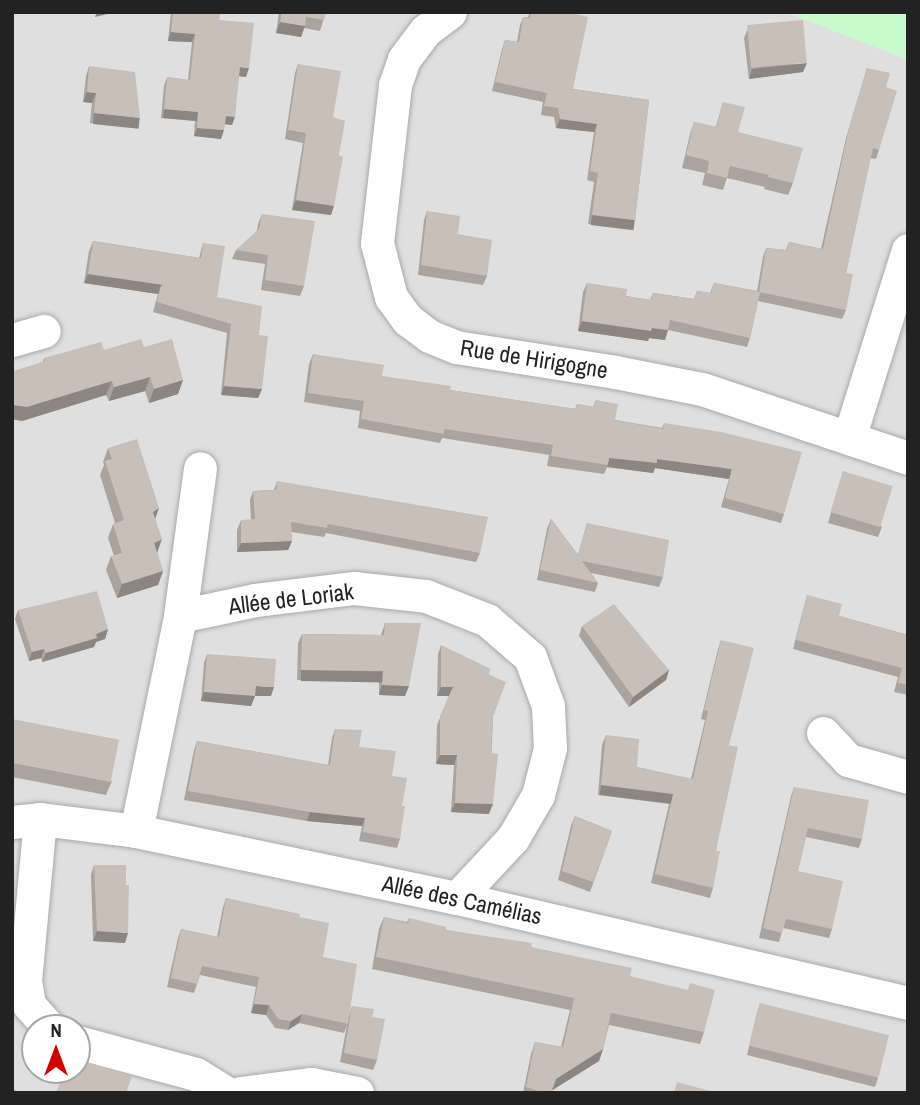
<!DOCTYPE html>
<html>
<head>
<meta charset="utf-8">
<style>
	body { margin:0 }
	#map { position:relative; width:920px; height:1105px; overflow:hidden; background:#f2efe9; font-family:"Archivo Narrow",sans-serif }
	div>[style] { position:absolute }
	.residential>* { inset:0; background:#e0dfdf }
	.park>* { inset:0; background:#c8facc }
	.roads { filter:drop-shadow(0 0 2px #a9a9a9) drop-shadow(0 0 2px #a9a9a9) }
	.minor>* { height:33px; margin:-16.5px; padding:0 16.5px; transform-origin:16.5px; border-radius:16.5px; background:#fff }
	.wall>* { inset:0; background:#aba49e }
	.shaded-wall>* { inset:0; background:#8b8681; transform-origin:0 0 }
	.building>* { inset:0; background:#c7bfb8; transform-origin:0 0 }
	span { translate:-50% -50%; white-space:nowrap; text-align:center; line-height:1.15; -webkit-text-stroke:5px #fff; paint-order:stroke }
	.street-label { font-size:23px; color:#222 }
	.frame { position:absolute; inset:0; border:14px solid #222; pointer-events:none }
	.north { position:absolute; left:21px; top:1014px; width:70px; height:70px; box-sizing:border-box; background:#fff; border:2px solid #a7a7a7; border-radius:50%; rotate:0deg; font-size:19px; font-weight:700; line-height:28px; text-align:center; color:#222 }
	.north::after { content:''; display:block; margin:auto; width:24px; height:32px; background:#d40000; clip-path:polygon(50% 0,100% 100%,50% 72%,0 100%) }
</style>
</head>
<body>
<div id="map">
	<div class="residential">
		<div style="clip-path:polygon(evenodd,12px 12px,908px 12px,908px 1093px,12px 1093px,12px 12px,35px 1028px,77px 1028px,77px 1070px,35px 1070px,35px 1028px)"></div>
	</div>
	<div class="park">
		<div style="clip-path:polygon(785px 12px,908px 12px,908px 60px)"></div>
	</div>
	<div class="roads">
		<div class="minor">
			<div style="left:450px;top:12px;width:31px;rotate:143deg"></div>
			<div style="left:425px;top:31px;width:35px;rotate:127deg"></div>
			<div style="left:404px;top:59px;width:28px;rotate:109deg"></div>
			<div style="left:395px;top:85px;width:159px;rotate:96.5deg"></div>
			<div style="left:377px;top:243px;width:56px;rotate:75.5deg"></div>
			<div style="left:391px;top:297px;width:29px;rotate:54deg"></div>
			<div style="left:408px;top:320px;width:26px;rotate:37deg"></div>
			<div style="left:429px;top:336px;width:29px;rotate:22deg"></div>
			<div style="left:456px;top:347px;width:161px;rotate:8.9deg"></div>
			<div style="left:615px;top:372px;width:89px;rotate:11.1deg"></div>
			<div style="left:702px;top:389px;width:217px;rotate:18.5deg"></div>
			<div style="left:12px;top:340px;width:33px;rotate:-16deg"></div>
			<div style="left:849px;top:438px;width:197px;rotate:-72.6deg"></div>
			<div style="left:180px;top:616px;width:77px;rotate:-12deg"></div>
			<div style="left:255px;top:600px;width:100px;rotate:-6.9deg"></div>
			<div style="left:354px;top:588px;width:72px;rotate:6.3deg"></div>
			<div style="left:426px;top:596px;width:66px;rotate:21.5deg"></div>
			<div style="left:487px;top:620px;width:57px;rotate:40.7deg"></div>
			<div style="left:530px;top:657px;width:52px;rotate:69.8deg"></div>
			<div style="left:548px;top:706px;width:42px;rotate:87.3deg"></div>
			<div style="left:550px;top:748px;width:49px;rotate:104.3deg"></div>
			<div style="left:538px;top:795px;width:50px;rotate:120.2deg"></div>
			<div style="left:513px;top:838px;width:82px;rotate:133deg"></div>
			<div style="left:823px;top:733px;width:37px;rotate:47deg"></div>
			<div style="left:848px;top:760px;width:62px;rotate:15.8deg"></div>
			<div style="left:40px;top:819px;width:162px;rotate:95.3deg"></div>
			<div style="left:25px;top:980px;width:25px;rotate:81deg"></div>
			<div style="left:29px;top:1005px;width:31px;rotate:48deg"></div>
			<div style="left:12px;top:822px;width:28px;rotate:-6deg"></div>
			<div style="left:40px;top:819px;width:97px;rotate:7.1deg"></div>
			<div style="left:136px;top:831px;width:328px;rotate:11.8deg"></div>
			<div style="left:457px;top:898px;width:463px;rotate:13.1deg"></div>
			<div style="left:136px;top:831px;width:219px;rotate:-78.4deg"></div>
			<div style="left:180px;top:616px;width:149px;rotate:-82.3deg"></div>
			<div style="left:77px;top:1042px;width:123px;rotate:15.1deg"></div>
			<div style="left:196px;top:1074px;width:36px;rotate:32deg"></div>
			<div style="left:240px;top:1093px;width:72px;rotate:-7.2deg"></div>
			<div style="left:311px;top:1084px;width:47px;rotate:11.1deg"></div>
		</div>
	</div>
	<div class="wall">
		<div style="clip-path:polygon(171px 12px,220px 12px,219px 20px,246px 77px,239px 76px,232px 125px,225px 124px,221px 139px,194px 136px,195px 121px,161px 118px,164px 86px,167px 77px,188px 80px,192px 42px,168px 41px)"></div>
		<div style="clip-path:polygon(279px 12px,326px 12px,320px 31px,304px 28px,301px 37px,276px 33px)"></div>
		<div style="clip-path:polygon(530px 12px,568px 12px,573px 89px,649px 100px,635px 220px,632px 229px,588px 224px,594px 182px,587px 180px,594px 132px,556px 128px,554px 117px,541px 115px,543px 102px,492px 91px,502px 49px,505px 40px,517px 42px,520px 25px,523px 17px,528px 17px)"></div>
		<div style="clip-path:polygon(748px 28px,803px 72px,749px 79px,744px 38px)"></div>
		<div style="clip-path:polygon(298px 64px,333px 117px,339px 155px,331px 215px,292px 210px,303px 143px,285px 139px,295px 73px)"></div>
		<div style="clip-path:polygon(89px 66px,136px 128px,90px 123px,92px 103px,83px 102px,86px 76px)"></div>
		<div style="clip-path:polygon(867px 68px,886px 87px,879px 150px,876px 159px,870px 158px,846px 273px,846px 310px,842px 319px,758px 301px,750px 338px,747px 347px,668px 330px,665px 340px,649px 338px,648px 341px,578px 331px,583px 292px,587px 283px,626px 296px,650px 300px,653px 293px,694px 299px,697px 291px,710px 293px,714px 283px,757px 291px,763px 257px,766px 248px,786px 250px,789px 242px,821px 249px,846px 138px)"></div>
		<div style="clip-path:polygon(723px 102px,738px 132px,793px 183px,788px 195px,764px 189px,765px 187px,727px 178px,723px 190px,702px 185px,705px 173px,682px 168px,690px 134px,694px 122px,716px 127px)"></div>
		<div style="clip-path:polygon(427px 211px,458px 234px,487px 276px,483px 285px,418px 275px,424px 220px)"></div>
		<div style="clip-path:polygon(262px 214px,304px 286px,300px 296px,261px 290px,265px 264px,232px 259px,236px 250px,257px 231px,258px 224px)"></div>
		<div style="clip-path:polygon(93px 241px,199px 258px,203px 243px,217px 297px,259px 335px,262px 389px,258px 398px,221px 395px,227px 333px,153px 312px,158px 294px,84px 283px,89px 251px)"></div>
		<div style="clip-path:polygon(144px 347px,183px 380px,178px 394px,149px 403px,145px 391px,109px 401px,106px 395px,22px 421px,12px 419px,12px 372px,43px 362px,44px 358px,104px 350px)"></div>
		<div style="clip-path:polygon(313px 354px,382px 376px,450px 390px,575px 409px,577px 404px,593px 407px,596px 400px,615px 420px,662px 428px,664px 423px,784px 514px,781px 523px,721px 507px,729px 479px,655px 468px,653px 473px,607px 467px,604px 474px,547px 466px,549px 455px,442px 438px,440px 443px,358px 428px,360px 411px,304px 402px,309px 364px)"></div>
		<div style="clip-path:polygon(108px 448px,159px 508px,155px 518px,157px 552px,163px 571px,158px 585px,117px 598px,106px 570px,111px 556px,114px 556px,108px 538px,113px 524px,115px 523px,100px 475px,104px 465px,103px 462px)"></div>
		<div style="clip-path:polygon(843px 471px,882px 527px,878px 537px,828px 523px)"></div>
		<div style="clip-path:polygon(277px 481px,480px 553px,476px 562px,326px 533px,324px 537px,291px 532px,292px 541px,288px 550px,237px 552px,237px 530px,241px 520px,251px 520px,250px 500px,253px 491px,274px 490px)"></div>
		<div style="clip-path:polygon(551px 519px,578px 555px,587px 523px,663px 577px,659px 587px,591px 573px,598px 583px,595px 592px,537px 580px,547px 529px)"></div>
		<div style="clip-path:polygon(807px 595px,839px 616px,908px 635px,908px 695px,894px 692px,898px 677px,793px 649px)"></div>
		<div style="clip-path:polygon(18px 610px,108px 629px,105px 639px,96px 642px,94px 647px,42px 662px,41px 658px,29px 661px,15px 619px)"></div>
		<div style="clip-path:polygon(385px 623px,405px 696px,379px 695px,379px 681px,297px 680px,298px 643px,302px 634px,381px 635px)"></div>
		<div style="clip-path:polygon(582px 626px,669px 670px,666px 680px,629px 707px,579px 636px)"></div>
		<div style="clip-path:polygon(721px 640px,729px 745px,716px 851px,713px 888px,710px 898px,651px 883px,669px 804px,598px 795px,602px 745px,606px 735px,637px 767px,691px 779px,705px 720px,701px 719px,718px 649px)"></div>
		<div style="clip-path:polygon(441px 645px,489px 674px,493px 717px,489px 814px,451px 812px,454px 765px,436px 764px,437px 725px,449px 696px,437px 696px,438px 654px)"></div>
		<div style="clip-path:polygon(207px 654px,271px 696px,255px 696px,251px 706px,201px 701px,204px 663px)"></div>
		<div style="clip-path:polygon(12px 719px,112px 781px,106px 795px,12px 777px)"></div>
		<div style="clip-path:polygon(335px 729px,359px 747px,392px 776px,402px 806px,400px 839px,397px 848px,359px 841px,362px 826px,307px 821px,184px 800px,194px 750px,197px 741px,328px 765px,332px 738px)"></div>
		<div style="clip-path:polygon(794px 787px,862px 839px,859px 848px,806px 837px,798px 871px,832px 929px,829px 938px,783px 928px,779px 942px,759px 938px,791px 796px)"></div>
		<div style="clip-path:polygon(575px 816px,612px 831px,590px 892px,558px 880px,571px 826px)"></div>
		<div style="clip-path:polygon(94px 865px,125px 943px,93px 941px,91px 875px)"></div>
		<div style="clip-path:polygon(226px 898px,299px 917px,323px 957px,349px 1016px,352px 1006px,372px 1017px,377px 1060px,373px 1070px,340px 1062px,347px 1025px,344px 1033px,299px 1023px,288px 1030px,275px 1028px,266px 1015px,251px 1013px,256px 987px,200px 975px,194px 993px,167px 987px,178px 938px,181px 929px,217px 937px,223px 907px)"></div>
		<div style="clip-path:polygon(384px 917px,407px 922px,409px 918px,446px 930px,531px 947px,630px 976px,704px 1032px,700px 1044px,609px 1025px,603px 1049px,599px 1061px,552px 1090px,551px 1093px,523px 1093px,531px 1054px,535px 1042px,561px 1047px,570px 1010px,372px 969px,379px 929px)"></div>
		<div style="clip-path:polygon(760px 1003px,878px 1078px,875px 1087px,747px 1055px,757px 1013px)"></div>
	</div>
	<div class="shaded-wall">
		<div style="clip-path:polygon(97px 12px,116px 12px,95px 17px)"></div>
		<div style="clip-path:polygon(280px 22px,305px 26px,301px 37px,276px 33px)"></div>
		<div style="clip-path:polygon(171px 32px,195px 34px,192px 42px,168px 41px)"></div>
		<div style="clip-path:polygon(807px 63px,803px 72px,749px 79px,752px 69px)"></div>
		<div style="clip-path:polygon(240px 67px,249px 68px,246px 77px,237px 76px)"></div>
		<div style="clip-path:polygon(87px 92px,96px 93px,92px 103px,83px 102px)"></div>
		<div style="left:164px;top:109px;width:34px;height:9px;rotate:5deg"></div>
		<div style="left:94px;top:113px;width:46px;height:11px;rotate:6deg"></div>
		<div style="clip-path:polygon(226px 116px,235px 117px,232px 125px,223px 124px)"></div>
		<div style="clip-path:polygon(560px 119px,597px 124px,594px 132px,556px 128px)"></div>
		<div style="clip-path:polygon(197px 128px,224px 130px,221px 139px,194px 136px)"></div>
		<div style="clip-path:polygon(296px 200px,334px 206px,331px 215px,292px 210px)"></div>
		<div style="left:592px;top:215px;width:43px;height:10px;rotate:7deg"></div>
		<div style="clip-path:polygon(88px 274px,164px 285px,161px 286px,158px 294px,84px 283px)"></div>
		<div style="clip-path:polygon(582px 321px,652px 328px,668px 330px,665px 340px,649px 338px,648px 341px,578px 331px)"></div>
		<div style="clip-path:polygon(150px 377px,145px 391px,109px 401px,114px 387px)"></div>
		<div style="clip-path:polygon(183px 380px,178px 394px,149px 403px,154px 389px)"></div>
		<div style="clip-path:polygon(112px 381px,106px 395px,22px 421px,12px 419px,12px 405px)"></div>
		<div style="clip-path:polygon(224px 386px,262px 389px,258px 398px,221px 395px)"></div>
		<div style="clip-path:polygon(609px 458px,657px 459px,732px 469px,729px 479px,655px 468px,653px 473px,607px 467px)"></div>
		<div style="clip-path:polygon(159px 508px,154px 522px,153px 512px)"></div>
		<div style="clip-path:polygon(162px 539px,157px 553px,154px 543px)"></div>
		<div style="clip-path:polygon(292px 541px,288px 550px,237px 552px,241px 543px)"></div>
		<div style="clip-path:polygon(163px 571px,158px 585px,117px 598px,122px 584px)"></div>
		<div style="clip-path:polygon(108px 629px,105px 639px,96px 642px,94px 647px,42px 662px,46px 653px)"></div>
		<div style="clip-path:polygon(44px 649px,41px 658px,29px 661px,32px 652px)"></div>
		<div style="left:301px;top:670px;width:82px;height:11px;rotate:1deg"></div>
		<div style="clip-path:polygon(669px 670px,666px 680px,629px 707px,633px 697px)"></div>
		<div style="clip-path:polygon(382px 685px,409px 686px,405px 696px,379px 695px)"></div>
		<div style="clip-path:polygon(256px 686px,274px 687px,271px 696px,255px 696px,251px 706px,201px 701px,204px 692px)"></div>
		<div style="clip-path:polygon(441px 687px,453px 687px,449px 696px,437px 696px)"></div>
		<div style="clip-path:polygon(440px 755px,457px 755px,454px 765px,436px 764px)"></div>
		<div style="left:601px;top:785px;width:73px;height:10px;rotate:7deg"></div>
		<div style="clip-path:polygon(455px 803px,493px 804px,489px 814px,451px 812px)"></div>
		<div style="clip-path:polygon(310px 812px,365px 818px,362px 826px,307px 821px)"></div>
		<div style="clip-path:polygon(97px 931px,128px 933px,125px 943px,93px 941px)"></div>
		<div style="clip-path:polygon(254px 1004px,269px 1005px,266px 1015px,251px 1013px)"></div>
		<div style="clip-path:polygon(302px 1014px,299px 1023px,288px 1030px,291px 1021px)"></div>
		<div style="clip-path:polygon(603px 1049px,599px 1061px,551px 1091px,556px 1079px)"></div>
	</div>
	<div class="building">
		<div style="clip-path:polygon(173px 12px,220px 12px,219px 20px,254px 23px,249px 68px,240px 67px,235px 117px,226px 116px,224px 130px,197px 128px,198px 112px,164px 109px,167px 77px,190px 80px,195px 34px,171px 32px)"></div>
		<div style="clip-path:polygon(282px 12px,326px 12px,324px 20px,306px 17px,305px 26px,280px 22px)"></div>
		<div style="clip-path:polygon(531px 12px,568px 12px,588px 17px,573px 89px,649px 100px,635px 220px,592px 215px,598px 173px,590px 171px,597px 124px,560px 119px,558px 108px,544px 106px,547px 93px,495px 82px,505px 40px,519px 42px,523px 17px,530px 18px)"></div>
		<div style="left:803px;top:20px;width:43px;height:56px;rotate:85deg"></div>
		<div style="clip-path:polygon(298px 64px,341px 71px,333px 117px,345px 121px,339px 155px,343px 157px,334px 206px,296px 200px,306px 133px,288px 130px)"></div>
		<div style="clip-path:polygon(89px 66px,135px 72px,140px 118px,94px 113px,96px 93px,87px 92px)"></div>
		<div style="clip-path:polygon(867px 68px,890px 73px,886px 87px,897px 91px,879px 150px,873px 148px,846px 273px,853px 274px,846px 310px,759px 292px,766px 248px,787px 250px,789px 242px,823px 249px,849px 128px)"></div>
		<div style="clip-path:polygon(723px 102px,745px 107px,738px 132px,803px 148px,793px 183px,768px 177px,769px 175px,730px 166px,727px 178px,707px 173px,709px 161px,686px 155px,694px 122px,717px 127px)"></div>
		<div style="clip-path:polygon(427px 211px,460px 216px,458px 234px,492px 240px,487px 276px,421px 265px)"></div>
		<div style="clip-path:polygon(262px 214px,315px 221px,304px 286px,265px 280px,268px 255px,236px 250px,259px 229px)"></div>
		<div style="clip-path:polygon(93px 241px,201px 258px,203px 243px,225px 246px,217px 297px,262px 306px,259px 335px,268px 336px,262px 389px,224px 386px,231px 324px,157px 302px,161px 286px,164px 285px,88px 274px)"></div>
		<div style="clip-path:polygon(587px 283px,627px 289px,626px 296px,651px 300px,653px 293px,695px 299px,697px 291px,711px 293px,714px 283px,760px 292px,750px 338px,670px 320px,668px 330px,652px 328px,651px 331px,582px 321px)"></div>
		<div style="clip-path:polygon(141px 339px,144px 347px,172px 339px,183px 380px,154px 389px,150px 377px,114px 387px,112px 381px,27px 407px,12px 405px,12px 372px,45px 361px,44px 358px,101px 342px,104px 350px)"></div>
		<div style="clip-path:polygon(313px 354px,384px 365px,382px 376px,451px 386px,450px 390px,576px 409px,577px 404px,594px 407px,596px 400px,618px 404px,615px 420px,663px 429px,664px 423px,721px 432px,802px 452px,784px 514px,725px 498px,732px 469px,657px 459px,657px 463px,609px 458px,608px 465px,551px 456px,553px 445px,444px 429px,444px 434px,361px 419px,364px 401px,308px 393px)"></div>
		<div style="clip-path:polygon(137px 439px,159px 508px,153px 512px,162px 539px,154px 543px,163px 571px,122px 584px,111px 556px,122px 553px,113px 524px,124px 520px,105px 461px,112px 459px,108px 448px)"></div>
		<div style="left:843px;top:471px;width:52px;height:43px;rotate:17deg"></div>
		<div style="clip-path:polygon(277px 481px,488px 517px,480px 553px,328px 524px,327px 528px,291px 522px,292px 541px,241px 543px,241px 520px,255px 519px,253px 491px,276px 490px)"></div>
		<div style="clip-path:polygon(551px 519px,578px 556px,587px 523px,669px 540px,663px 577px,582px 561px,598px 583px,540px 570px)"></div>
		<div style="clip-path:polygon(97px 591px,108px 629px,96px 634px,97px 638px,46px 653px,44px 649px,32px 652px,18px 610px)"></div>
		<div style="clip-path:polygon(807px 595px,842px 604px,839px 616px,908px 635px,908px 685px,898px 683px,902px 668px,796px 640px)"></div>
		<div style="clip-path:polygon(614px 604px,669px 670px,633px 697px,582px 626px)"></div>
		<div style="clip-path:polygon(385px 623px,421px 623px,409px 686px,382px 685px,383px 671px,301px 670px,302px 634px,384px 635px)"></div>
		<div style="clip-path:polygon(721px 640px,754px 648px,729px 745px,738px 747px,716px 851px,720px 851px,713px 888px,655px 874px,673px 794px,601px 785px,606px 735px,639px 739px,637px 767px,693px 779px,708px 711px,704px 710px)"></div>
		<div style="clip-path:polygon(441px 645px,491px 669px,488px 674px,506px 682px,493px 717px,491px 753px,498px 754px,493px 804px,455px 803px,457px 755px,440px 755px,440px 716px,453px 687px,441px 687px)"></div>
		<div style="clip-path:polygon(207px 654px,276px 659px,274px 687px,256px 686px,255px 696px,204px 692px)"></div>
		<div style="left:12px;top:719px;width:109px;height:43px;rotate:11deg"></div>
		<div style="clip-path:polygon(335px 729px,362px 730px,359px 747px,396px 751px,392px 776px,407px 778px,402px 806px,405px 806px,400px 839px,363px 832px,365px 818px,310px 812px,188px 791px,197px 741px,330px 765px)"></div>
		<div style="clip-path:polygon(794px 787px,869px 800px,862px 839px,808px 828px,798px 871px,843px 881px,832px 929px,786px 919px,782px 933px,763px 928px)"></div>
		<div style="clip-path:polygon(575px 816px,612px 831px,593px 882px,562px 871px)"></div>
		<div style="clip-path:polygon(94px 865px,126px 865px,126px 885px,129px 885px,128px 933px,97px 931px)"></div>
		<div style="clip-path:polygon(226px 898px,300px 914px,299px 917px,329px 923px,323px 957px,357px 964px,348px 1024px,302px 1014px,291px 1021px,278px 1019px,269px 1005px,254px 1004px,259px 977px,202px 966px,197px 984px,171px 978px,181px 929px,219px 937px)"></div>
		<div style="clip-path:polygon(384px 917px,408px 923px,409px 918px,446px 927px,446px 930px,532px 943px,531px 947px,632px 968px,630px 976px,688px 990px,690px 983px,715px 990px,704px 1032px,611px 1013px,603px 1049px,556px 1079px,551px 1093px,544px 1093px,526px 1087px,535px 1042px,563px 1047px,574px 998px,376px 957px)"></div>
		<div style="left:760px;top:1003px;width:133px;height:44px;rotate:14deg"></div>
		<div style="clip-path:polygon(352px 1006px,374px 1009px,372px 1017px,385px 1019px,377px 1060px,344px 1053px)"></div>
		<div style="clip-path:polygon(77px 1059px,132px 1076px,126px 1093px,62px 1093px,57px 1091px,63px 1070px,77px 1070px)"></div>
		<div style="clip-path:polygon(677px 1082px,717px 1093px,674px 1093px)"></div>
		<div style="clip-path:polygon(12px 1086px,18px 1093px,12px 1093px)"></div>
	</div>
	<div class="street-label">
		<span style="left:534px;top:359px;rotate:9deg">Rue de Hirigogne</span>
		<span style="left:291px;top:599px;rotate:-7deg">Allée de Loriak</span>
		<span style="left:462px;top:900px;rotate:12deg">Allée des Camélias</span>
	</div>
	<div class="frame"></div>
	<div class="north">N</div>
</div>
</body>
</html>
